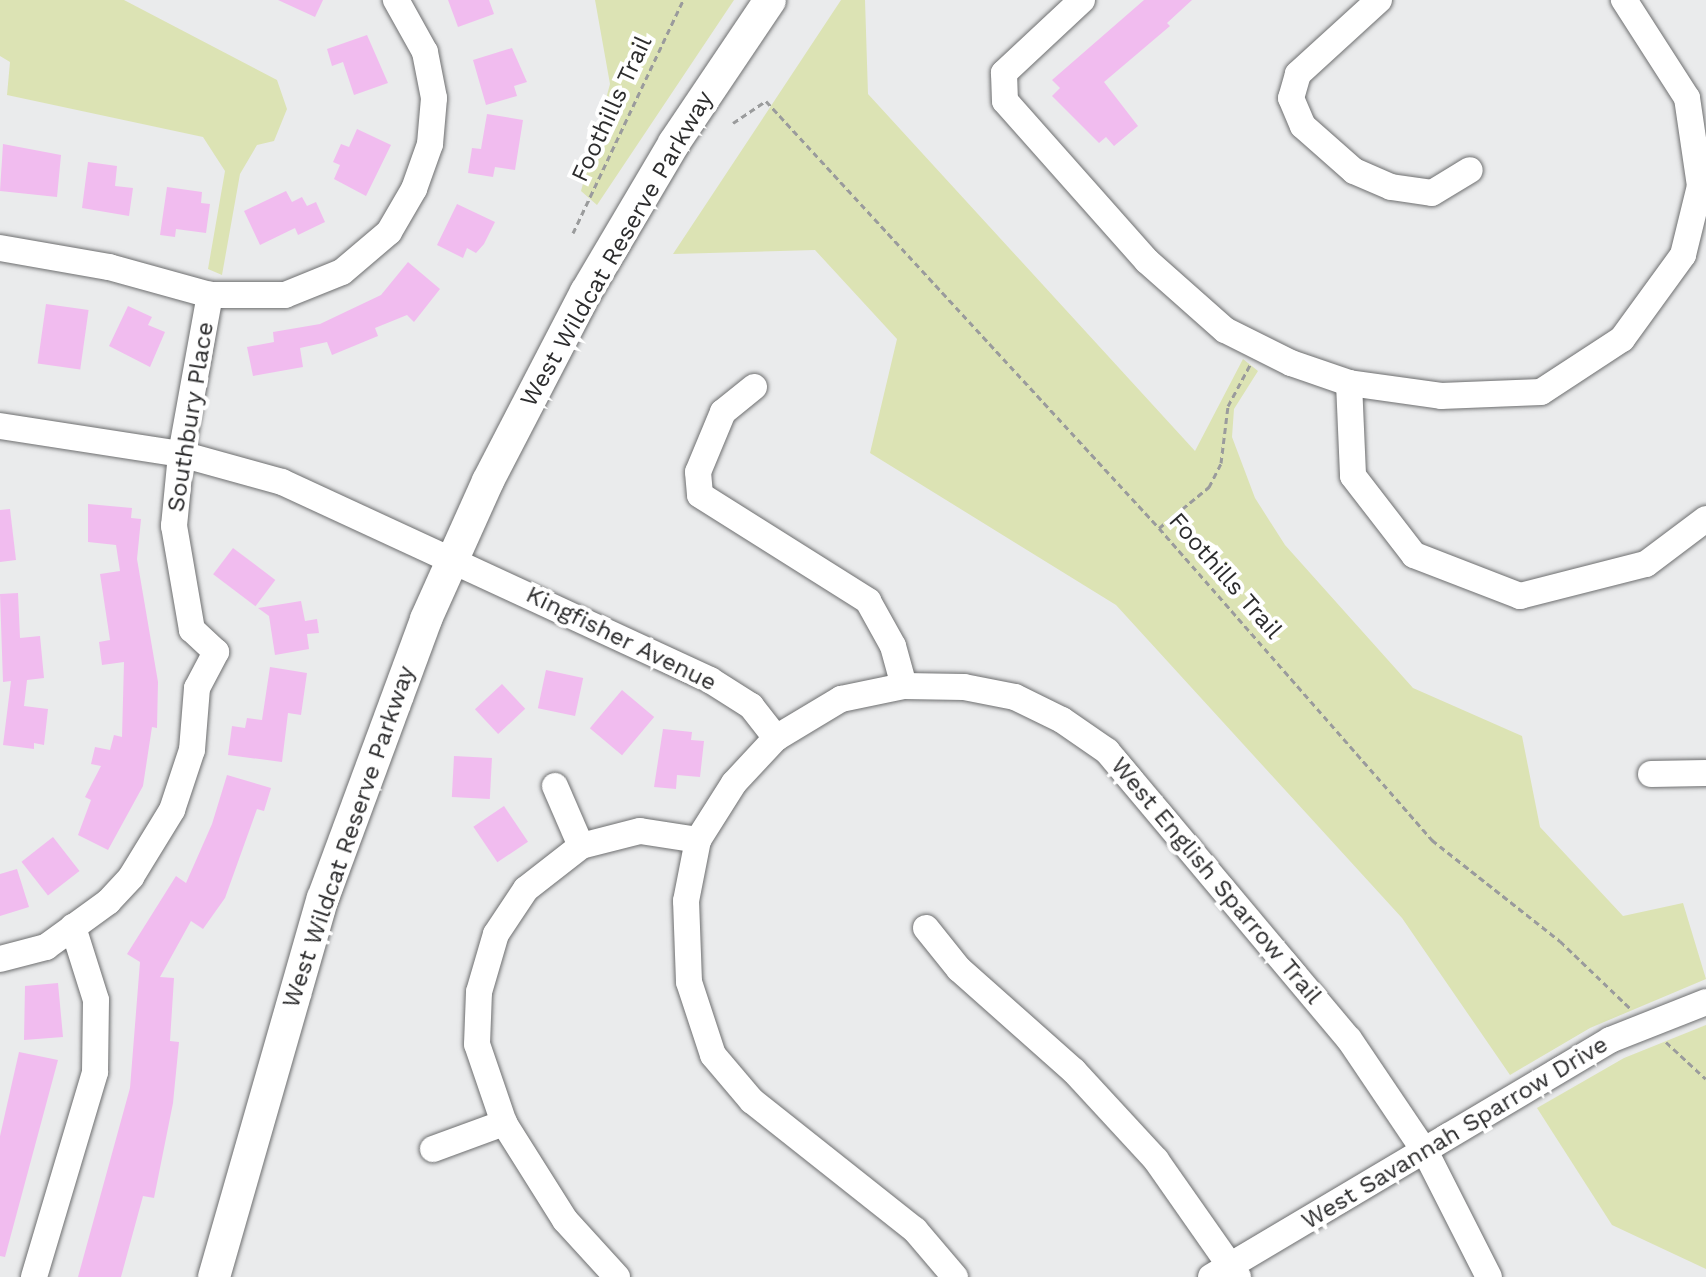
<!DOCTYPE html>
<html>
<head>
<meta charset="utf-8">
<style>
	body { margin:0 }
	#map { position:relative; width:1706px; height:1277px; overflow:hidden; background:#eaebec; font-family:"Work Sans",sans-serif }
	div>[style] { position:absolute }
	.green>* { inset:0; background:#dce3b4 }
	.building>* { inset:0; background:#f1bcef; transform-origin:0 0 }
	.path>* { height:3px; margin-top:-1.5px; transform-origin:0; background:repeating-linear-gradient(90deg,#9a9b9c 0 6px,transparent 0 10px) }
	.roads { filter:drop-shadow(0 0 2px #6e6f70) drop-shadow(0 0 2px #6e6f70) }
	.minor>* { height:26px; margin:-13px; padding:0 13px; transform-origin:13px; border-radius:13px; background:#fff }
	.major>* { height:32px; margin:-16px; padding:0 16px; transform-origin:16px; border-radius:16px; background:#fff }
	span { translate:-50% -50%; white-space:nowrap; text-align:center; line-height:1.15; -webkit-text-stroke:8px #fff; paint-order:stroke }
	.street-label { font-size:24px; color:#2c2c2d }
</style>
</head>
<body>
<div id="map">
	<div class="green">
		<div style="clip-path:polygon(0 0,124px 0,277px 80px,287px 109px,274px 141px,257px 145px,240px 174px,222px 275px,208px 269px,225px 171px,203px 137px,7px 95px,10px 62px,0 56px)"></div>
		<div style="clip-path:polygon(595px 0,734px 0,597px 205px,581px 191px,610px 84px)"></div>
		<div style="clip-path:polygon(841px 0,865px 0,868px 94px,1195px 451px,1243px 359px,1258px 371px,1234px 409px,1232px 437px,1255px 498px,1285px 545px,1413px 688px,1522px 736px,1540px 827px,1623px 916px,1683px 903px,1706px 979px,1590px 1028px,1510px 1075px,1402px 918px,1116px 605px,870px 453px,897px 339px,815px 250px,673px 254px)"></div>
		<div style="clip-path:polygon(1706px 1025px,1706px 1269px,1612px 1225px,1537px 1108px,1624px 1058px)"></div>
	</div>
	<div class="building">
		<div style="clip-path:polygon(278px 0,323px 0,315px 17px)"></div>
		<div style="clip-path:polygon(448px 0,489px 0,494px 14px,458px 27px)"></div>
		<div style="clip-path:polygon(1144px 0,1192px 0,1167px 23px,1170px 26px,1104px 82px,1138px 126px,1114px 146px,1106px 137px,1099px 143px,1052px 96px,1060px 88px,1052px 80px)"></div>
		<div style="clip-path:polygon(367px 35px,388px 83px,354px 95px,343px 62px,332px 66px,327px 49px)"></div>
		<div style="clip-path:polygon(512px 48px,527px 82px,514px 86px,517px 96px,486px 105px,473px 60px)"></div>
		<div style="clip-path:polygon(487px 114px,523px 120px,515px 170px,495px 167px,493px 177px,468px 173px,472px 148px,481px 149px)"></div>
		<div style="clip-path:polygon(357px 129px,391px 145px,366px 196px,334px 179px,340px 165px,333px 162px,341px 144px,349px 147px)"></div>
		<div style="clip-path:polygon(3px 144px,61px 155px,57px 197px,0 191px)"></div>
		<div style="clip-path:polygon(88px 162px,117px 166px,115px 186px,133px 188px,129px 216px,82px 208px)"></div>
		<div style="clip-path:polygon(167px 187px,202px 192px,201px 203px,210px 204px,206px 233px,176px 229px,175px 237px,160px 235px)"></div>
		<div style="clip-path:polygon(286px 191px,292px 202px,302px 197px,307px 206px,316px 202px,325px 222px,298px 235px,295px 228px,260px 245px,244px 211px)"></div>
		<div style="clip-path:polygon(457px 204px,495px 222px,484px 244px,476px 253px,467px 248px,463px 258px,437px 245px)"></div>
		<div style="clip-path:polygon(408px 262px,440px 289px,414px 322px,407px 315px,375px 328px,378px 336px,332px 355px,327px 342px,300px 348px,303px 367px,253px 376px,247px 347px,274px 342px,273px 332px,320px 324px,381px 295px)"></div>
		<div style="left:46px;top:304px;width:43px;height:60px;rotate:8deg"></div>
		<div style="clip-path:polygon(128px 306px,152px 317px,148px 325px,165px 332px,150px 367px,109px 346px)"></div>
		<div style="clip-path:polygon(88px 504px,132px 508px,131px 518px,141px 519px,137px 559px,158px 682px,157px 728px,152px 727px,143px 786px,108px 850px,78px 835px,91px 800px,85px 797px,101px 766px,91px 764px,95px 747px,110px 750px,114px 735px,122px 737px,124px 662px,102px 665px,99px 642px,110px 640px,100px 574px,120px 571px,116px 545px,88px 542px)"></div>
		<div style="clip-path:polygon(10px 509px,16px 560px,0 562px,0 510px)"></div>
		<div style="left:233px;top:548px;width:53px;height:33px;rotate:37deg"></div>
		<div style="clip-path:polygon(18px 593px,20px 638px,40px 636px,44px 678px,27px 680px,24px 706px,48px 709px,44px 745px,34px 743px,34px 749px,3px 745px,11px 681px,3px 682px,0 594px)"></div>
		<div style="clip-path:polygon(301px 601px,305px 621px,317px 619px,319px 633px,307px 634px,309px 649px,275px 655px,269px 616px,258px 608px)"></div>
		<div style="clip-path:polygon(270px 667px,307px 673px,301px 715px,288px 713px,282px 762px,228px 755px,232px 726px,245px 728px,247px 718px,262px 720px)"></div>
		<div style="left:546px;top:670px;width:38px;height:39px;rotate:12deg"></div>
		<div style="left:502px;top:684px;width:34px;height:37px;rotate:47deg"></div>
		<div style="left:622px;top:690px;width:42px;height:50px;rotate:40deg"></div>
		<div style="clip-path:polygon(663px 729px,692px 732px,691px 740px,704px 741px,700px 777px,677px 775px,676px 789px,654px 787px)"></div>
		<div style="left:454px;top:756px;width:38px;height:41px;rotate:3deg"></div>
		<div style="clip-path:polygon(227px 775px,271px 788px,264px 811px,257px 809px,225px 898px,203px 929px,191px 921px,160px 977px,174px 978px,170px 1041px,179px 1042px,173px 1103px,154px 1198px,143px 1196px,121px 1277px,78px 1277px,130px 1088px,140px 962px,127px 954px,176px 876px,186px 883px,212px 824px)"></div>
		<div style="left:504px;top:806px;width:43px;height:37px;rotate:56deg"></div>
		<div style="left:53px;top:837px;width:43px;height:40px;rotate:52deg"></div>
		<div style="clip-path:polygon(17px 869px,29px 907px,0 916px,0 874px)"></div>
		<div style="clip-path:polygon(58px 983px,63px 1037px,24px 1040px,25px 986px)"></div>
		<div style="clip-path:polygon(19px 1052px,58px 1060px,5px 1257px,0 1256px,0 1136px)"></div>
	</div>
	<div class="path">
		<div style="left:733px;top:123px;width:40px;rotate:-34deg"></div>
		<div style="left:766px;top:101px;width:580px;rotate:47.37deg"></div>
		<div style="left:1159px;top:528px;width:415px;rotate:48.8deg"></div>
		<div style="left:1432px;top:840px;width:163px;rotate:38.3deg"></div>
		<div style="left:1560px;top:941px;width:98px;rotate:43.8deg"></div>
		<div style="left:573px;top:233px;width:258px;rotate:-64.7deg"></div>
		<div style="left:1159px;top:528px;width:65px;rotate:-39.4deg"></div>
		<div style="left:1209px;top:487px;width:27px;rotate:-63deg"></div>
		<div style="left:1221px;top:463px;width:57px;rotate:-83deg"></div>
		<div style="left:1228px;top:406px;width:47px;rotate:-61.8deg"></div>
		<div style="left:1666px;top:1042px;width:54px;rotate:42.8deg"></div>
	</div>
	<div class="roads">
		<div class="minor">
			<div style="left:1082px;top:0;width:107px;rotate:136.9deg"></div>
			<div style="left:1004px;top:73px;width:28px;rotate:88deg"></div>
			<div style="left:1005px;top:101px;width:214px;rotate:48.4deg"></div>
			<div style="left:1147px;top:261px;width:104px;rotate:41.5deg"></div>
			<div style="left:1225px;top:330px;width:74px;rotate:26.6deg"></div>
			<div style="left:1291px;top:363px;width:61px;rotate:19deg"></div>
			<div style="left:1349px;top:383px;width:93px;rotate:8deg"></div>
			<div style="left:1441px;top:396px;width:100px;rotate:-2.3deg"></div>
			<div style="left:1541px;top:392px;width:97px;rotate:-33.2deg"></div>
			<div style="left:1622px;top:339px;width:104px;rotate:-54deg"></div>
			<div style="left:1683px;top:255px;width:71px;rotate:-76.2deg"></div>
			<div style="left:1700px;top:186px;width:89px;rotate:-98.4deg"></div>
			<div style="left:1687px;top:98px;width:117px;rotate:-122.7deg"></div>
			<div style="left:1379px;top:0;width:110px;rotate:137.6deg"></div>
			<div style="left:1298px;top:74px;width:25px;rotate:106deg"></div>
			<div style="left:1291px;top:98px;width:30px;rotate:67deg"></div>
			<div style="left:1303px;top:126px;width:68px;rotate:41.4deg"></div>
			<div style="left:1354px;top:171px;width:40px;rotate:23.4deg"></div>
			<div style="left:1391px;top:187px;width:41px;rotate:8.3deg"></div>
			<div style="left:1432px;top:193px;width:44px;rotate:-31.2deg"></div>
			<div style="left:0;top:248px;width:111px;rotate:9.9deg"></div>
			<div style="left:109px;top:267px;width:105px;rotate:15.5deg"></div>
			<div style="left:210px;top:295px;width:75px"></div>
			<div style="left:285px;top:295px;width:61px;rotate:-22deg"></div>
			<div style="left:342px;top:272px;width:62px;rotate:-40.4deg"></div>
			<div style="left:389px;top:232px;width:50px;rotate:-59.8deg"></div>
			<div style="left:414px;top:189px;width:48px;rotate:-70.4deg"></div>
			<div style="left:430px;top:144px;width:46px;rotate:-85deg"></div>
			<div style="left:434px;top:98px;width:47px;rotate:-101.1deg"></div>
			<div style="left:425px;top:52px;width:60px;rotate:-119.1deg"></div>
			<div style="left:1349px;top:383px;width:93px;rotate:87.5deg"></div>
			<div style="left:1353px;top:476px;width:100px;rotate:52.3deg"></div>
			<div style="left:1414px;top:555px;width:114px;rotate:21.1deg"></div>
			<div style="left:1520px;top:596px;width:130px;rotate:-14.3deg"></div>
			<div style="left:1646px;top:564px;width:75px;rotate:-36.9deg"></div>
			<div style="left:754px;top:387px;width:40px;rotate:141deg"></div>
			<div style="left:723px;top:412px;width:65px;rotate:112.6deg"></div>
			<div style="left:698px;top:472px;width:23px;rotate:85deg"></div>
			<div style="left:700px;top:495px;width:199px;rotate:32.2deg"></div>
			<div style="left:868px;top:601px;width:51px;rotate:60.9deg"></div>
			<div style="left:893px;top:646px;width:41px;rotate:74.6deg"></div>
			<div style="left:0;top:426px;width:183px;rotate:8.8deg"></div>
			<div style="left:181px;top:454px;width:105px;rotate:15.5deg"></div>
			<div style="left:282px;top:482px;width:472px;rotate:24.8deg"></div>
			<div style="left:710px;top:680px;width:49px;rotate:32.4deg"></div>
			<div style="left:751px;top:706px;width:41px;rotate:52deg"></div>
			<div style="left:1651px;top:774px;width:55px;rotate:-1deg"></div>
			<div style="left:555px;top:786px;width:65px;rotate:66.6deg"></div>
			<div style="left:926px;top:928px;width:53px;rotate:51.2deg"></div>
			<div style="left:959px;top:969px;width:154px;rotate:41.6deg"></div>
			<div style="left:1074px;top:1071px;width:121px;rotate:47.3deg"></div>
			<div style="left:1156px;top:1160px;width:143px;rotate:55deg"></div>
			<div style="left:0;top:959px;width:48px;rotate:-14.6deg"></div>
			<div style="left:46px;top:947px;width:77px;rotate:-36deg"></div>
			<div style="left:108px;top:902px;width:34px;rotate:-47deg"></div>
			<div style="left:131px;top:877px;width:79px;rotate:-58.5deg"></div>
			<div style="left:172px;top:810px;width:63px;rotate:-71.6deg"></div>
			<div style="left:192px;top:750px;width:62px;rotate:-85.4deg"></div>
			<div style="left:197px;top:688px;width:41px;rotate:-62.2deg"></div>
			<div style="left:216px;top:652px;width:33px;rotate:-137deg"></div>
			<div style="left:192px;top:630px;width:106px;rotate:-99.8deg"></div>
			<div style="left:174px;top:526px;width:72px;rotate:-84.4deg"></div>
			<div style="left:181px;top:454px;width:162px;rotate:-79.7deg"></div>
			<div style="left:433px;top:1149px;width:76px;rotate:-20.1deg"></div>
			<div style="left:34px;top:1277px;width:214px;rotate:-73.4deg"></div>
			<div style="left:95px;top:1072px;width:72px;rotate:-89.2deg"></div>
			<div style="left:96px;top:1000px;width:77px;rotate:-107.5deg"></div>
			<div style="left:617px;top:1277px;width:77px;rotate:-132.4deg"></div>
			<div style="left:565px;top:1220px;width:115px;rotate:-122.2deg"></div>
			<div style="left:504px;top:1123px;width:83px;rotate:-108.9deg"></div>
			<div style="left:477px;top:1044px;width:52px;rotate:-87.8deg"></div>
			<div style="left:479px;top:992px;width:60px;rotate:-73.7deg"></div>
			<div style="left:496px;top:934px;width:54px;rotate:-56.3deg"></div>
			<div style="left:526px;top:889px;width:70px;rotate:-38deg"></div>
			<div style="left:581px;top:846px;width:61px;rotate:-14.3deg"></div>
			<div style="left:640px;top:831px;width:59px;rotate:8.8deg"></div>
			<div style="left:955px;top:1277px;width:62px;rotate:-130.4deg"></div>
			<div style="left:915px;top:1230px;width:208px;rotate:-141.6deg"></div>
			<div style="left:752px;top:1101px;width:60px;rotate:-130.3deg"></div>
			<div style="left:713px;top:1055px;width:77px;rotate:-108.2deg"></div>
			<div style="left:689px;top:982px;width:81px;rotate:-92.1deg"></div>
			<div style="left:686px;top:901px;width:62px;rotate:-78.9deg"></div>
			<div style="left:698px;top:840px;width:67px;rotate:-57.7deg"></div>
			<div style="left:734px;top:783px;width:62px;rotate:-47deg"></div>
			<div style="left:776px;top:738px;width:76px;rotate:-31deg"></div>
			<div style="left:841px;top:699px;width:64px;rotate:-11.7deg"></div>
			<div style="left:904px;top:686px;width:60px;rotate:1deg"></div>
			<div style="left:964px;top:687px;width:52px;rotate:11.1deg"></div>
			<div style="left:1015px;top:697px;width:52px;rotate:26.1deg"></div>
			<div style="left:1062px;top:720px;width:55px;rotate:34.6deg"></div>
			<div style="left:1107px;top:751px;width:376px;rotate:50deg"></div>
			<div style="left:1349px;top:1039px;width:138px;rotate:56deg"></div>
			<div style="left:1426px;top:1153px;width:139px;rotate:63.1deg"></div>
			<div style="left:1211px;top:1277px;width:464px;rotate:-30.7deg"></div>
			<div style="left:1610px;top:1040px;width:103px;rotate:-21.6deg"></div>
		</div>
		<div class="major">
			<div style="left:214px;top:1277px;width:394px;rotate:-74deg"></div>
			<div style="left:323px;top:898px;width:297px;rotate:-69.7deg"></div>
			<div style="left:426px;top:619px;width:151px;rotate:-65.8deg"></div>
			<div style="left:488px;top:481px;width:213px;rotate:-62.6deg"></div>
			<div style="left:586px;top:292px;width:173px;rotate:-59.4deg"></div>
			<div style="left:674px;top:143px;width:172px;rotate:-56.1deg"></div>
		</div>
	</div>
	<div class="street-label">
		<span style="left:612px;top:109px;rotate:-65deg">Foothills Trail</span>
		<span style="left:617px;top:249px;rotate:-60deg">West Wildcat Reserve Parkway</span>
		<span style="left:191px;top:417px;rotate:-81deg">Southbury Place</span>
		<span style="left:1225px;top:576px;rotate:49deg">Foothills Trail</span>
		<span style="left:621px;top:639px;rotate:26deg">Kingfisher Avenue</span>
		<span style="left:349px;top:837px;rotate:-71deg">West Wildcat Reserve Parkway</span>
		<span style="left:1216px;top:881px;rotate:50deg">West English Sparrow Trail</span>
		<span style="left:1455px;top:1133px;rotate:-31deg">West Savannah Sparrow Drive</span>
	</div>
</div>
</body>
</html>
